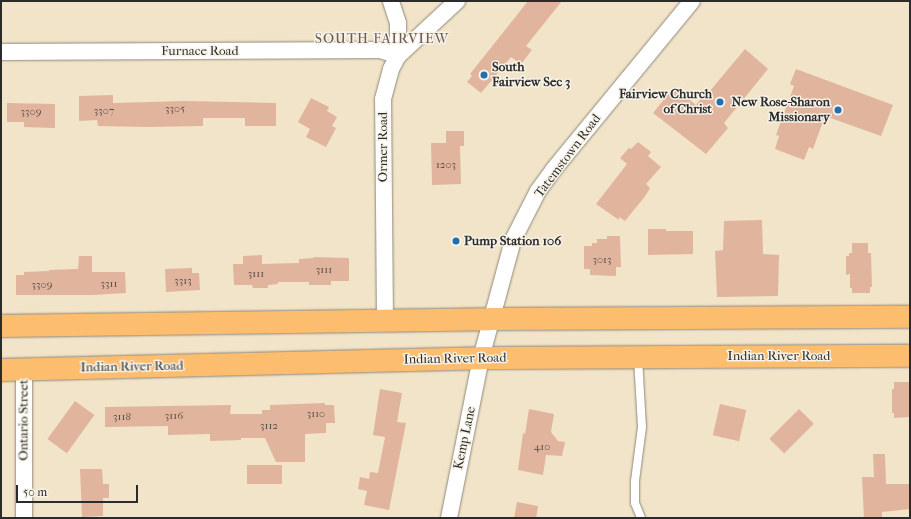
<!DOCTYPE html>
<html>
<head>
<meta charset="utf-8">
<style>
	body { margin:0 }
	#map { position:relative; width:911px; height:519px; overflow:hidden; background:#f2e4c9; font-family:"IM FELL French Canon",serif }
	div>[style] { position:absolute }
	.building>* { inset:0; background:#e1b49d; transform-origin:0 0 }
	.roads { filter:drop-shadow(0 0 1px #8e887a) drop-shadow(0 0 1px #8e887a) }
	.lane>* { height:8px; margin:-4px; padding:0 4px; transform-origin:4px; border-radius:4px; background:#fff }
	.street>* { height:16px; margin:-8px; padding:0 8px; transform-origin:8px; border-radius:8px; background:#fff }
	.primary>* { height:22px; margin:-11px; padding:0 11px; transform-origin:11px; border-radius:11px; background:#fcbd6f }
	.dots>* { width:11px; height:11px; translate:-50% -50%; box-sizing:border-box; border:2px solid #f7f3e8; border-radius:50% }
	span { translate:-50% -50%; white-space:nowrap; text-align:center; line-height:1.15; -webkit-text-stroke:3px #f7f3e8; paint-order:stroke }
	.number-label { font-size:11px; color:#584d48 }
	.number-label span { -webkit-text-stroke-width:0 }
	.street-label { font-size:13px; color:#2b2b2b }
	.poi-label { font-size:13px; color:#2b2b2b; font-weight:700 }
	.left { translate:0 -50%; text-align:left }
	.right { translate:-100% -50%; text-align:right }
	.neighbourhood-label { font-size:14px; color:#6b5b53; letter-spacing:1px }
	.frame { position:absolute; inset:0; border:2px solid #2b2b2b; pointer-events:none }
	.scale { position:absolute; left:16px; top:485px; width:122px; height:18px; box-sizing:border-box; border:2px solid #2b2b2b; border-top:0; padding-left:5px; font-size:12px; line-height:14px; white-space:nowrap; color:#2b2b2b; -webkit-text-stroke:3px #f7f3e8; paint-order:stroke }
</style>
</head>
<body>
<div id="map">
	<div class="building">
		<div style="clip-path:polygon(528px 1px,562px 1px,526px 46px,532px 50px,521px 64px,511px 57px,481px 93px,467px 82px,472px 76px,470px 74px)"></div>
		<div style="clip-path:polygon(745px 49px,768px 69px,724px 123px,728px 128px,706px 154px,653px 113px,674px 87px,696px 105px,702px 97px,704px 98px)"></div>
		<div style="clip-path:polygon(796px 69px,893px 105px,881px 136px,825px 116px,813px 149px,809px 147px,804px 160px,775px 149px,779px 136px,776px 135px,794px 86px,790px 84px)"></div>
		<div style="clip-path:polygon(113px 95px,113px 103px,185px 101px,276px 103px,276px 126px,245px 126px,245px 118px,203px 118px,203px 126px,147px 127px,98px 126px,97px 120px,79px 121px,79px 96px)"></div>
		<div style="clip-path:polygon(311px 98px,329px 107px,327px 111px,337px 117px,332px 126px,336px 128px,326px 147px,306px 137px,310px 129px,298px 122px)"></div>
		<div style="clip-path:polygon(7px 103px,55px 104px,55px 128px,24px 127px,24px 122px,7px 122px)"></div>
		<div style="clip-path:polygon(446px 131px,464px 131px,464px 146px,460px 146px,461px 184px,432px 185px,431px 143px,446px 143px)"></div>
		<div style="clip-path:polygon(638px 142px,651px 152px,648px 156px,661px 167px,646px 184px,650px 188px,646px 195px,625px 221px,619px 217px,619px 220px,596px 204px,627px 164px,620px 158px,629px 148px,631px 149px)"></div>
		<div style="clip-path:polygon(762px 220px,763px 254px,779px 255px,778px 296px,717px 297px,715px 251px,723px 250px,724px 221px)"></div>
		<div style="clip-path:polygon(648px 229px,666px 229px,666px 231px,693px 231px,693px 254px,648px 255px)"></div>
		<div style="clip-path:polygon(607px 236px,620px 236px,621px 267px,616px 267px,616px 276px,590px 275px,590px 269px,584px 269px,584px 246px,592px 246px,592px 243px,597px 243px,597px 239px,607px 239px)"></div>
		<div style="clip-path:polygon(852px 243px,868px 243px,868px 253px,871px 253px,872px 287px,870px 287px,870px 293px,852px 293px,852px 288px,850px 288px,850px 274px,846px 275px,846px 256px,849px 256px,849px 253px,852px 253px)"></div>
		<div style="clip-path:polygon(262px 255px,262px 264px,299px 263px,299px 259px,314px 258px,313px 257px,349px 258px,349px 281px,331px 281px,331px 285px,309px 285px,309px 282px,278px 282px,278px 284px,268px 285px,268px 288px,253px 288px,252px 285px,234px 285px,233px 264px,243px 264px,243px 256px)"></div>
		<div style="clip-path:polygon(79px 256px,92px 256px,92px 272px,125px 272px,126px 293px,93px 295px,16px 295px,16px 275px,24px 275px,24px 272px,49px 271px,49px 270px,78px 269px)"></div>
		<div style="clip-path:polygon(192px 268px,192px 273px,199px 273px,200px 290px,166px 292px,165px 269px)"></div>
		<div style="clip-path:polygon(894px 382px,910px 382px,910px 417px,894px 418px,894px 413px,892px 413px,892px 389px,894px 389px)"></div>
		<div style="clip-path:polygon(380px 389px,402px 393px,397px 422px,406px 423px,389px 510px,364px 505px,367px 491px,358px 489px,360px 477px,369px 479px,370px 472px,378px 473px,385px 437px,373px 435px)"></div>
		<div style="left:75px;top:401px;width:24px;height:47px;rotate:36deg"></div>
		<div style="clip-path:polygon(325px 403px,325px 405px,334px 405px,335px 423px,326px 423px,326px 433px,305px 434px,305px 462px,276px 462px,265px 438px,241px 438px,241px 440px,210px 441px,210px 434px,168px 435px,168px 426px,105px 427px,105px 407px,231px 405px,230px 414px,262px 414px,262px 410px,270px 410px,270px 405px)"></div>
		<div style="left:720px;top:404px;width:27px;height:32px;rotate:13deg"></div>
		<div style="clip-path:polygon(529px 409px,554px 414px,551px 432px,558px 441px,565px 442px,562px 456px,546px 455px,543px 475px,518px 470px,523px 433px,525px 434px)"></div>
		<div style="left:799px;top:409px;width:21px;height:42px;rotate:45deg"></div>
		<div style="clip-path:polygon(873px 454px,885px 454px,886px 484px,910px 484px,910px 509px,882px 512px,882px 518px,864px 518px,862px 477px,874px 477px)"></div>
		<div style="left:282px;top:465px;width:19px;height:35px;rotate:90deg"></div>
		<div style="clip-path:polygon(80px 469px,102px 469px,103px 484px,109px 484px,109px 498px,103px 498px,103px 516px,82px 517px)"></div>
		<div style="clip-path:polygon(517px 502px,538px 506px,536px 518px,514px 518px)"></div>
	</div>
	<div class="roads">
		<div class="lane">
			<div style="left:638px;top:358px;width:69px;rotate:86.7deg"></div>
			<div style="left:642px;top:427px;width:54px;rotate:97.4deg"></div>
			<div style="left:635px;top:481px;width:22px;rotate:90deg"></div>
			<div style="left:635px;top:503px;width:16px;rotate:68deg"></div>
		</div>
		<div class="street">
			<div style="left:1px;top:52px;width:379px;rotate:-0.3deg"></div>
			<div style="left:380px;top:50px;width:19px;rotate:18deg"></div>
			<div style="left:398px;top:56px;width:33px;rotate:-90deg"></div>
			<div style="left:398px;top:23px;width:23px;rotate:-108deg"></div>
			<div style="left:385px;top:321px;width:222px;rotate:-90.5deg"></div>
			<div style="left:383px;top:99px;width:31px;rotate:-75deg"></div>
			<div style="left:391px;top:69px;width:15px;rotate:-62deg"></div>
			<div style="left:398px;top:56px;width:81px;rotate:-43deg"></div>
			<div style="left:24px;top:369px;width:149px;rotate:90deg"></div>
			<div style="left:449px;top:518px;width:163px;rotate:-78.7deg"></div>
			<div style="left:481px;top:358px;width:122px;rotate:-74.8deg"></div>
			<div style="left:513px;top:240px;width:55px;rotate:-63deg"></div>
			<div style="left:538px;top:191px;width:27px;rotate:-54deg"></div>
			<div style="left:554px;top:169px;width:217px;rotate:-50.6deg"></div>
		</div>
		<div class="primary">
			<div style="left:1px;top:326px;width:490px;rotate:-0.8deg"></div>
			<div style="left:491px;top:319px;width:419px;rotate:-0.3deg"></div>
			<div style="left:1px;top:370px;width:480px;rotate:-1.4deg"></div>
			<div style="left:481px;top:358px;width:429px;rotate:-0.3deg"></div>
		</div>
	</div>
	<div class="dots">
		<div style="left:484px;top:75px;background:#1f6fb2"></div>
		<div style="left:720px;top:102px;background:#1f6fb2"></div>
		<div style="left:838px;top:110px;background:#1f6fb2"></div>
		<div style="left:456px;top:241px;background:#1f6fb2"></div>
	</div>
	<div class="number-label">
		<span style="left:175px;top:109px">3305</span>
		<span style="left:104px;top:111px">3307</span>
		<span style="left:31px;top:112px">3309</span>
		<span style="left:446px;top:165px">1203</span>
		<span style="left:602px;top:260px">3013</span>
		<span style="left:324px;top:270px">3111</span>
		<span style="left:256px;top:274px">3111</span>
		<span style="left:183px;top:281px">3313</span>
		<span style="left:109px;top:284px">3311</span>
		<span style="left:42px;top:285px">3309</span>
		<span style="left:316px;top:414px">3110</span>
		<span style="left:174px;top:416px">3116</span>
		<span style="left:122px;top:417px">3118</span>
		<span style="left:269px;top:426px">3112</span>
		<span style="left:542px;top:447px">410</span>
	</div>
	<div class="street-label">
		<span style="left:200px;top:51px">Furnace Road</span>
		<span style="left:383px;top:147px;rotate:-90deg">Ormer Road</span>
		<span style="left:568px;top:156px;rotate:-53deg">Tatemstown Road</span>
		<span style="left:779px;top:356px">Indian River Road</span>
		<span style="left:455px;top:359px;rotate:-1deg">Indian River Road</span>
		<span style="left:132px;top:367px;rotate:-1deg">Indian River Road</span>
		<span style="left:24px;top:420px;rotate:-90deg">Ontario Street</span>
		<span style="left:465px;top:438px;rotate:-78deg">Kemp Lane</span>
	</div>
	<div class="poi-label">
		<span class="left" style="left:492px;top:75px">South<br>Fairview Sec 3</span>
		<span class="right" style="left:712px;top:102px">Fairview Church<br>of Christ</span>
		<span class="right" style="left:830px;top:110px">New Rose-Sharon<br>Missionary</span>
		<span class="left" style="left:464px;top:241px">Pump Station 106</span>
	</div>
	<div class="neighbourhood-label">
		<span style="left:382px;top:39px">SOUTH FAIRVIEW</span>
	</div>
	<div class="frame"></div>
	<div class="scale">50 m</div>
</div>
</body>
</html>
